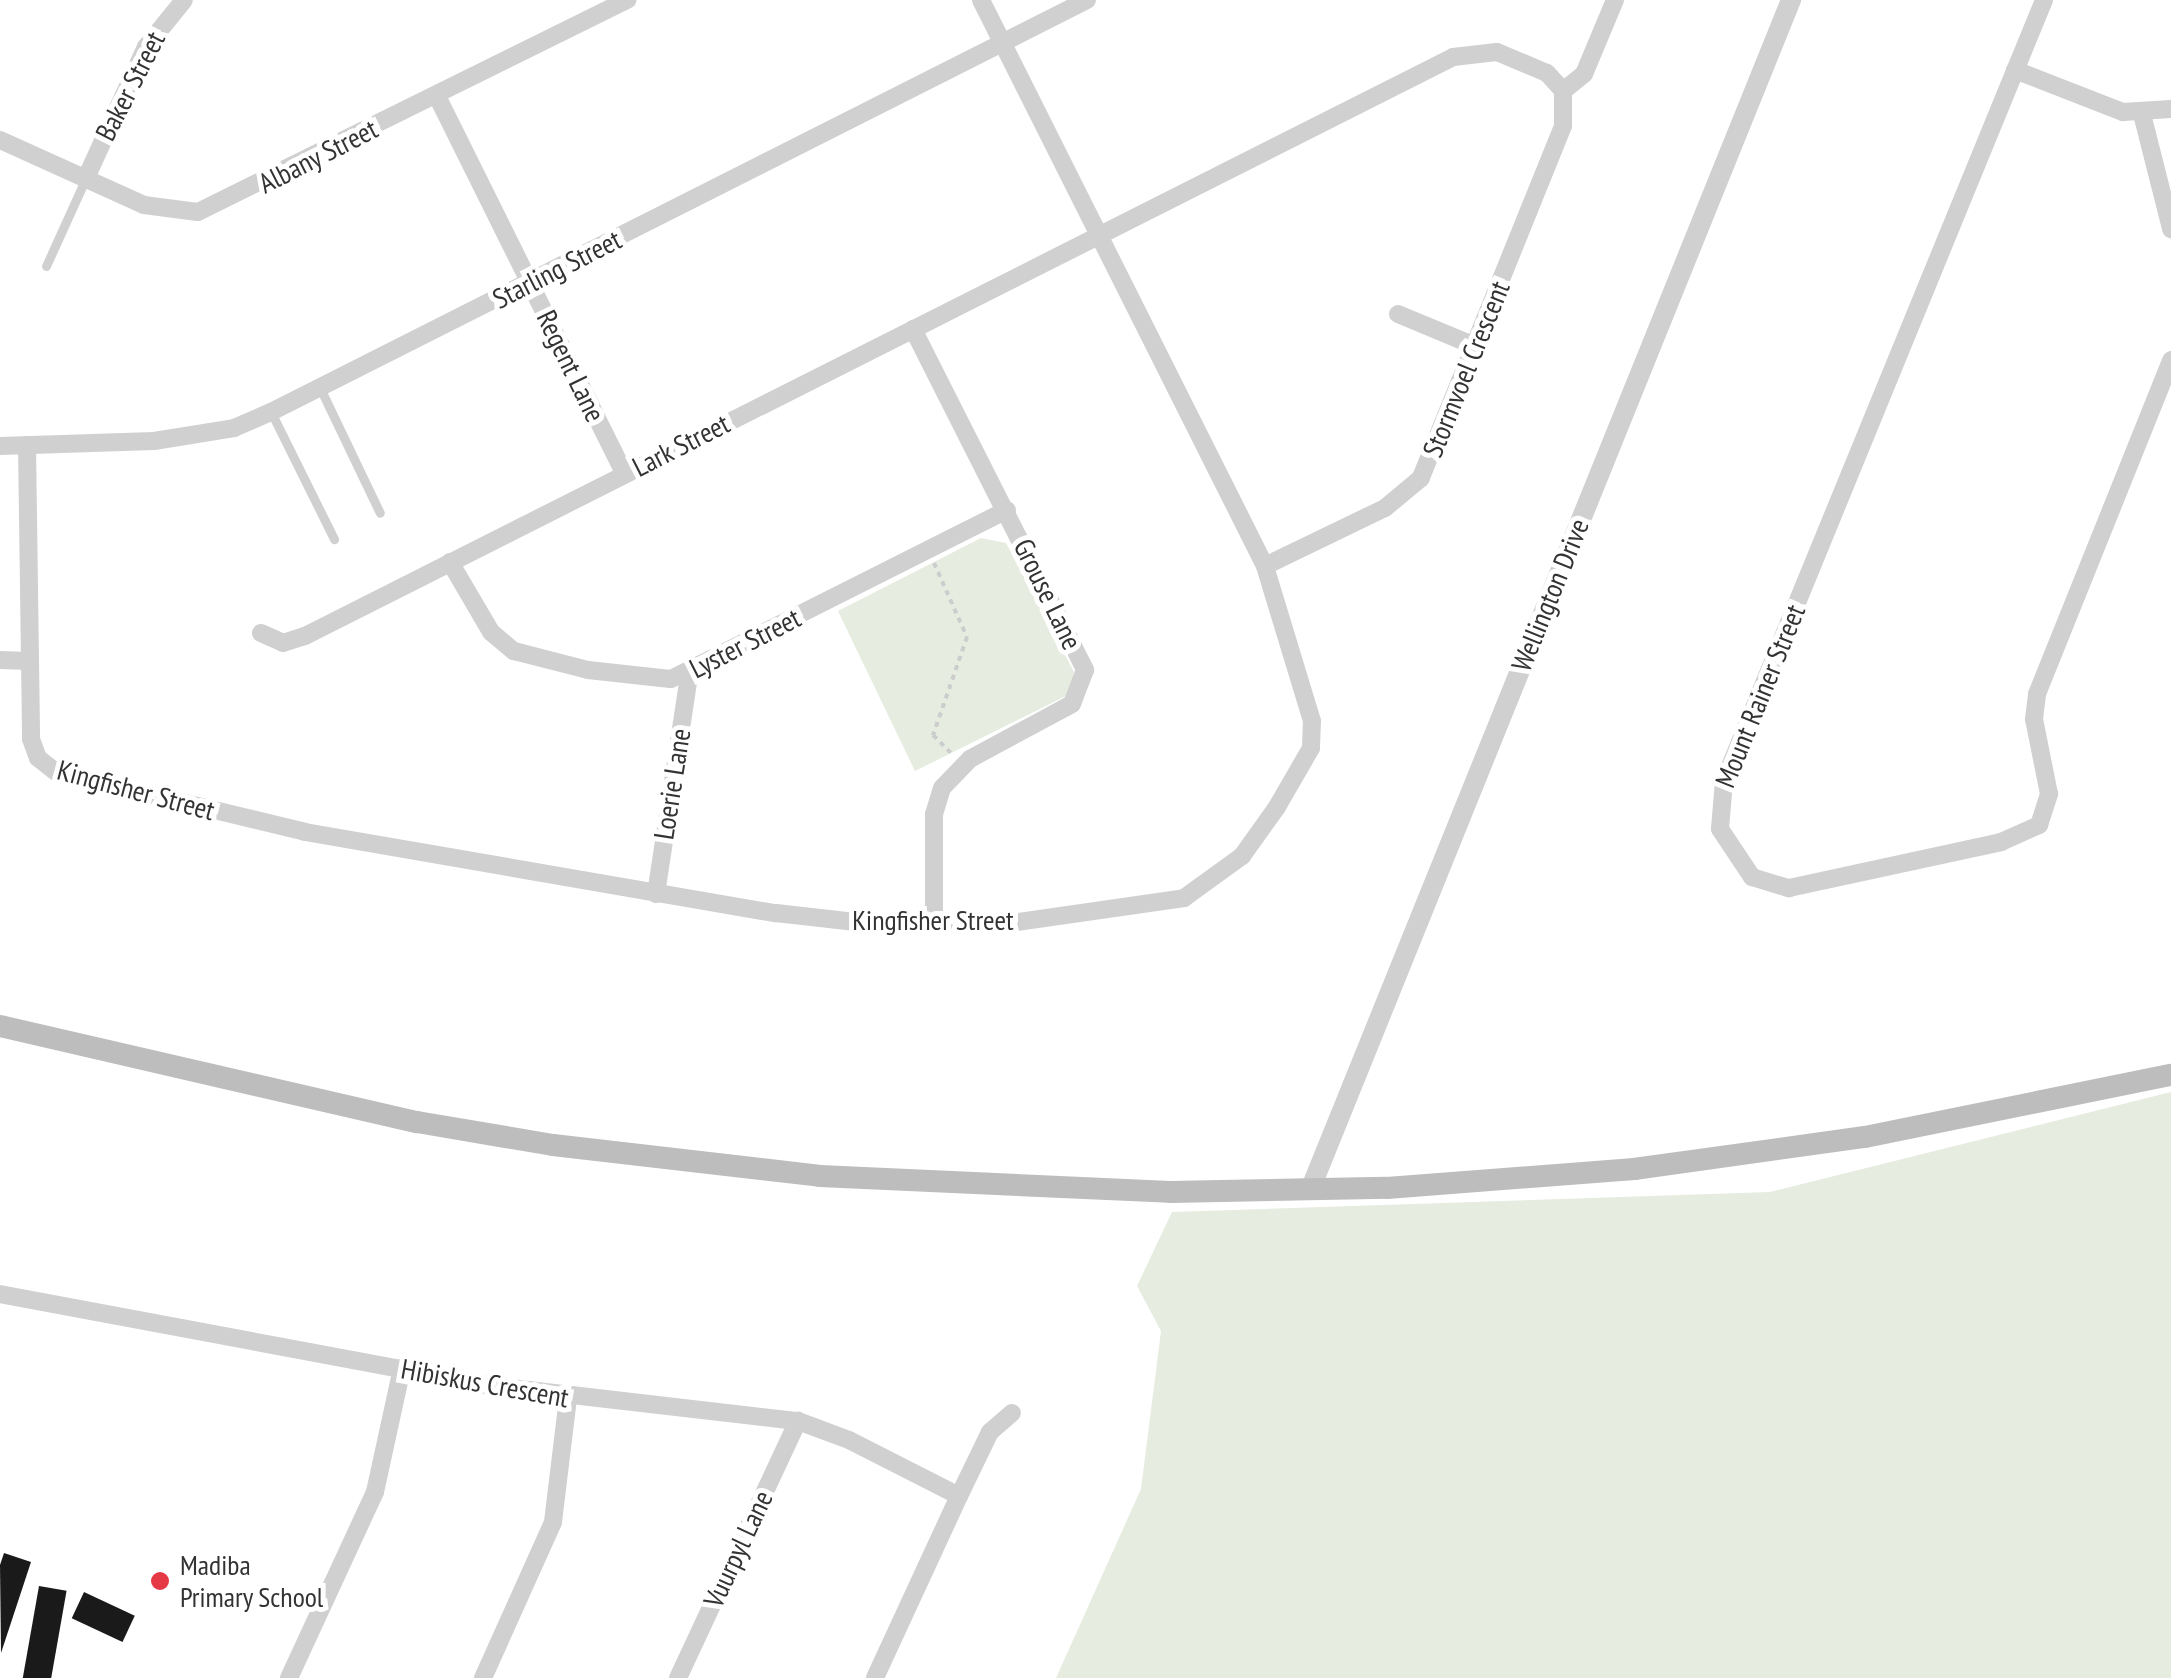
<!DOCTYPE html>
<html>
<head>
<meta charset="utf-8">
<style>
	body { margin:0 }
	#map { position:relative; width:2171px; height:1678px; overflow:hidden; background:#fff; font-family:"PT Sans Narrow",sans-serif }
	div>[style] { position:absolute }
	.green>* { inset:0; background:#e6ecdf }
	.building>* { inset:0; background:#1a1a1a; transform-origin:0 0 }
	.path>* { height:4px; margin-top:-2px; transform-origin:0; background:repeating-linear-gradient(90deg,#cdcdcd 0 5px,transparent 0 10px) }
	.service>* { height:9px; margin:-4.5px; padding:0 4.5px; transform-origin:4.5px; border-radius:4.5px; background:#d0d0d0 }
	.minor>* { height:18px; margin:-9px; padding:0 9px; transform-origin:9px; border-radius:9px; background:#d0d0d0 }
	.tertiary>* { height:20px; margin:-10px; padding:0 10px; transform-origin:10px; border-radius:10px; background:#d0d0d0 }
	.secondary>* { height:22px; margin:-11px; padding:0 11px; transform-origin:11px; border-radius:11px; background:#bdbdbd }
	.dots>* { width:28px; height:28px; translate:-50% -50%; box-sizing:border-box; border:5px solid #fff; border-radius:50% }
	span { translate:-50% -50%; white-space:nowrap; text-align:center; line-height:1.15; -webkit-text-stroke:10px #fff; paint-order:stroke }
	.street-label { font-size:28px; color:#333 }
	.poi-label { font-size:28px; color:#333 }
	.left { translate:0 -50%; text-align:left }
</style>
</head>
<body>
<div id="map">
	<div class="green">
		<div style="clip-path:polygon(981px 538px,1006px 543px,1074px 672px,1073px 684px,1068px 695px,915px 771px,838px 611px)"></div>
		<div style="clip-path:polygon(2171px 1092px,2171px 1678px,1056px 1678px,1141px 1489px,1161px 1331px,1137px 1286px,1172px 1212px,1770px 1192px)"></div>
	</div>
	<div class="building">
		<div style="clip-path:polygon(4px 1553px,31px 1562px,1px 1653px,0 1565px)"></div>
		<div style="left:39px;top:1586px;width:28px;height:94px;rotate:10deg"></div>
		<div style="left:84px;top:1592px;width:56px;height:29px;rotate:25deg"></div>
	</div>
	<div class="path">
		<div style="left:934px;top:563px;width:81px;rotate:66deg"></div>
		<div style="left:967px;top:637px;width:104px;rotate:109.1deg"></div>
		<div style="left:933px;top:735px;width:25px;rotate:45deg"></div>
	</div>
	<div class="service">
		<div style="left:46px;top:266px;width:97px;rotate:-65.6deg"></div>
		<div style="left:321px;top:390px;width:136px;rotate:64.4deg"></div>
		<div style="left:271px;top:412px;width:142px;rotate:63.6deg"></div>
	</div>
	<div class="minor">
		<div style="left:2044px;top:0;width:844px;rotate:112.28deg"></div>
		<div style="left:1724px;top:781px;width:48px;rotate:94.8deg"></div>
		<div style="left:1720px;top:829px;width:58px;rotate:56.3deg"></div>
		<div style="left:1752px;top:877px;width:39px;rotate:17deg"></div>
		<div style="left:1789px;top:888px;width:217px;rotate:-12.2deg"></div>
		<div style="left:2001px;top:842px;width:42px;rotate:-24.1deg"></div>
		<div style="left:2039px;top:825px;width:33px;rotate:-72deg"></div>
		<div style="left:2049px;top:794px;width:76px;rotate:-101.3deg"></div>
		<div style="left:2034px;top:719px;width:25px;rotate:-83deg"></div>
		<div style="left:2037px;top:694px;width:360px;rotate:-68.1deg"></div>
		<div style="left:2015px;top:70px;width:116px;rotate:21.3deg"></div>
		<div style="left:2123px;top:112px;width:48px;rotate:-3.6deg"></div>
		<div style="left:1563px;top:91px;width:27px;rotate:-39deg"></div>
		<div style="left:1584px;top:74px;width:80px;rotate:-67.3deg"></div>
		<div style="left:437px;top:96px;width:422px;rotate:63.6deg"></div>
		<div style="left:2142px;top:114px;width:119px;rotate:75.8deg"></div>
		<div style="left:0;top:140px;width:158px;rotate:24.3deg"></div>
		<div style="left:144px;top:205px;width:54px;rotate:7.4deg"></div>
		<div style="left:198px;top:212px;width:479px;rotate:-26.3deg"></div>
		<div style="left:86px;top:178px;width:144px;rotate:-65.4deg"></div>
		<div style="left:146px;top:47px;width:60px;rotate:-51deg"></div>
		<div style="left:1398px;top:314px;width:83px;rotate:22.6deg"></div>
		<div style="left:913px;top:329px;width:382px;rotate:63.2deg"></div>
		<div style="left:1085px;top:670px;width:36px;rotate:111deg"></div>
		<div style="left:1072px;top:704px;width:116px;rotate:151.7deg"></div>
		<div style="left:970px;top:759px;width:40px;rotate:134deg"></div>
		<div style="left:942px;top:788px;width:27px;rotate:107deg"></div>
		<div style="left:934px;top:814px;width:110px;rotate:90deg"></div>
		<div style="left:27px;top:445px;width:294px;rotate:89.2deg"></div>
		<div style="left:31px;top:739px;width:20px;rotate:70deg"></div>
		<div style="left:38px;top:758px;width:23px;rotate:38deg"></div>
		<div style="left:56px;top:772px;width:256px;rotate:13.5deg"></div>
		<div style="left:305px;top:832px;width:478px;rotate:9.8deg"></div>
		<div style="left:776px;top:913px;width:80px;rotate:6.5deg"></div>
		<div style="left:855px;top:922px;width:156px;rotate:0.4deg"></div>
		<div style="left:1011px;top:923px;width:175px;rotate:-8.2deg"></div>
		<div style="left:1184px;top:898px;width:72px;rotate:-35.9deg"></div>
		<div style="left:1242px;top:856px;width:60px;rotate:-54.5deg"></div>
		<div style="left:1277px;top:807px;width:68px;rotate:-60deg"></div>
		<div style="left:1311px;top:748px;width:27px;rotate:-88deg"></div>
		<div style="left:1312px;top:721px;width:162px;rotate:-106.9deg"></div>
		<div style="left:1265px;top:566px;width:633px;rotate:-116.65deg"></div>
		<div style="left:0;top:446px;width:154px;rotate:-1.9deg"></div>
		<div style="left:154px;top:441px;width:81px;rotate:-9.2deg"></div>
		<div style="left:234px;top:428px;width:40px;rotate:-23.4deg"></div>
		<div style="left:271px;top:412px;width:914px;rotate:-26.79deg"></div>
		<div style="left:450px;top:562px;width:81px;rotate:59.6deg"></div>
		<div style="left:491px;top:632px;width:30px;rotate:40deg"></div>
		<div style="left:514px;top:651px;width:76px;rotate:14.4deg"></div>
		<div style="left:588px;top:670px;width:83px;rotate:6.2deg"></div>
		<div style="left:671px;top:679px;width:376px;rotate:-26.7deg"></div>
		<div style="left:261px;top:633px;width:24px;rotate:24deg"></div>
		<div style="left:283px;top:643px;width:23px;rotate:-18deg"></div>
		<div style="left:305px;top:636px;width:1286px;rotate:-26.76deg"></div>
		<div style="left:1453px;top:57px;width:44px;rotate:-6.5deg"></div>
		<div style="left:1497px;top:52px;width:54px;rotate:22.8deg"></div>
		<div style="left:1547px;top:73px;width:24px;rotate:48deg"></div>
		<div style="left:1563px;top:91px;width:35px;rotate:90deg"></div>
		<div style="left:1563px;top:126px;width:380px;rotate:112deg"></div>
		<div style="left:1421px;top:478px;width:47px;rotate:140.2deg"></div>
		<div style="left:1385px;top:508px;width:133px;rotate:154.2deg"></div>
		<div style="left:0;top:660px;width:30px;rotate:2deg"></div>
		<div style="left:656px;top:894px;width:221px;rotate:-81.4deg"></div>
		<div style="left:0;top:1294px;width:493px;rotate:10.6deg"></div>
		<div style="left:485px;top:1385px;width:315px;rotate:6.6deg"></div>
		<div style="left:798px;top:1421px;width:54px;rotate:20.4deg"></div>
		<div style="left:849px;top:1440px;width:123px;rotate:27deg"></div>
		<div style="left:959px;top:1496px;width:200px;rotate:114.8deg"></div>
		<div style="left:959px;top:1496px;width:71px;rotate:-64.2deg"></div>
		<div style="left:990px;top:1432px;width:29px;rotate:-41deg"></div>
		<div style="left:289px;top:1678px;width:205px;rotate:-65.2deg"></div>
		<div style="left:375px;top:1492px;width:127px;rotate:-77.7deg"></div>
		<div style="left:483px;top:1678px;width:171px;rotate:-65.8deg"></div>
		<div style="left:553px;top:1522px;width:125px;rotate:-83.1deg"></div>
		<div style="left:678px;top:1678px;width:284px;rotate:-65deg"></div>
	</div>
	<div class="tertiary">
		<div style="left:1310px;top:1190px;width:1284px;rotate:-67.99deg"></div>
	</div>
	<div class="secondary">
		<div style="left:0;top:1026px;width:428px;rotate:13deg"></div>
		<div style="left:417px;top:1122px;width:138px;rotate:9.6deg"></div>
		<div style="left:553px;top:1145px;width:269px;rotate:6.6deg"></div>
		<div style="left:820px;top:1176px;width:350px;rotate:2.6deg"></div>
		<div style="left:1170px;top:1192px;width:217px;rotate:-1.1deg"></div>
		<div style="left:1387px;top:1188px;width:248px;rotate:-4.4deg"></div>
		<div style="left:1634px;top:1169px;width:233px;rotate:-7.9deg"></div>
		<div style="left:1865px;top:1137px;width:312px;rotate:-11.5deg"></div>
	</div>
	<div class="dots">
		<div style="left:160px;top:1581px;background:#e63946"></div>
	</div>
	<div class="street-label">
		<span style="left:130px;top:86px;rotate:-63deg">Baker Street</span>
		<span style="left:318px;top:156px;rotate:-27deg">Albany Street</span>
		<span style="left:557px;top:269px;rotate:-27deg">Starling Street</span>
		<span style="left:571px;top:366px;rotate:64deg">Regent Lane</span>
		<span style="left:1466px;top:369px;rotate:-68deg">Stormvoel Crescent</span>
		<span style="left:681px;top:445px;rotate:-27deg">Lark Street</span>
		<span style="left:1048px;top:594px;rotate:64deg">Grouse Lane</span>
		<span style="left:1550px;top:595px;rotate:-68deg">Wellington Drive</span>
		<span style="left:745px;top:643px;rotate:-27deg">Lyster Street</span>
		<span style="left:1760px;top:696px;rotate:-68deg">Mount Rainer Street</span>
		<span style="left:672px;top:784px;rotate:-81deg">Loerie Lane</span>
		<span style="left:136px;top:790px;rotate:15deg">Kingfisher Street</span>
		<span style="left:933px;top:920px">Kingfisher Street</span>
		<span style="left:485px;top:1383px;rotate:10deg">Hibiskus Crescent</span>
		<span style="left:738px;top:1549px;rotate:-65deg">Vuurpyl Lane</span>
	</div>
	<div class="poi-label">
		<span class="left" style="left:180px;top:1581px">Madiba<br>Primary School</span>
	</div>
</div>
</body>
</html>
